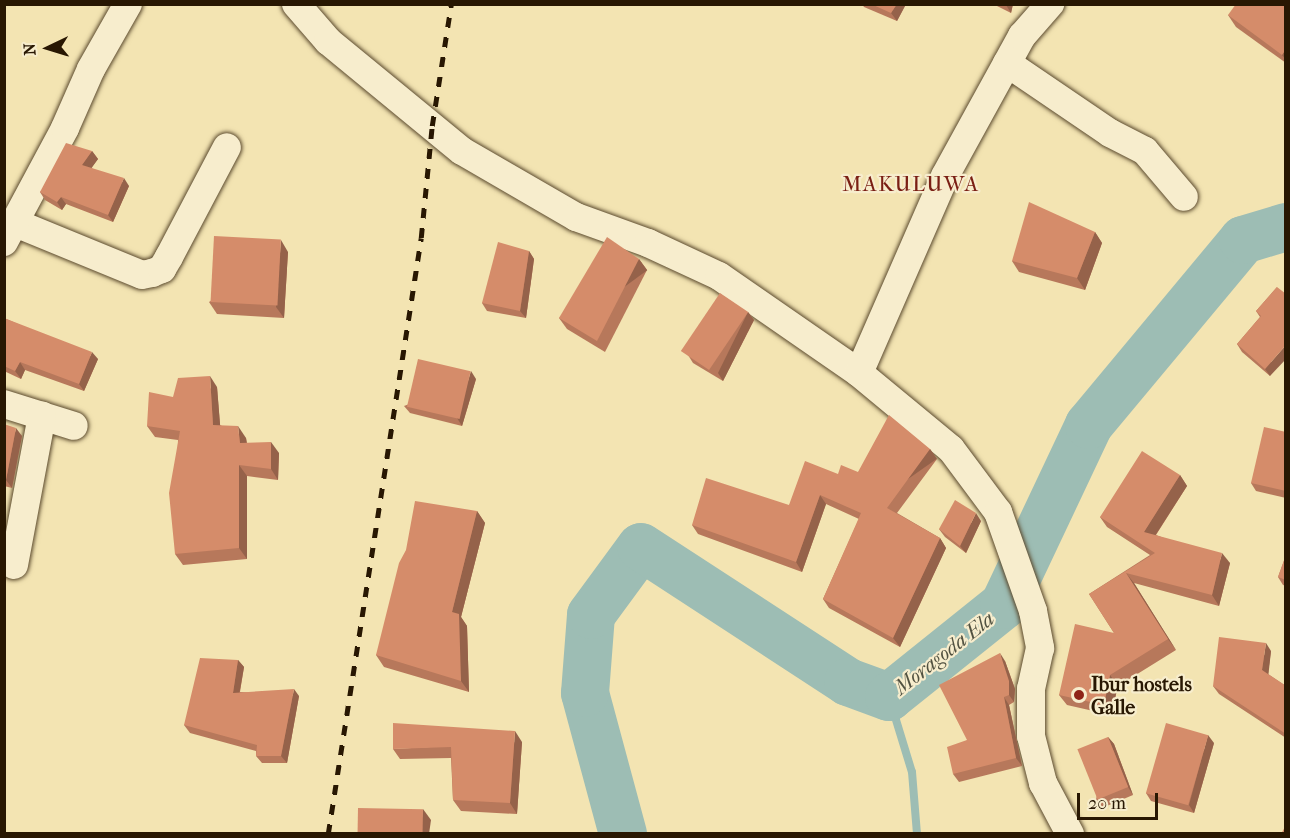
<!DOCTYPE html>
<html>
<head>
<meta charset="utf-8">
<style>
	body { margin:0 }
	#map { position:relative; width:1290px; height:838px; overflow:hidden; background:#f3e4b2; font-family:"IM FELL French Canon",serif }
	div>[style] { position:absolute }
	.stream>* { height:8px; margin:-4px; padding:0 4px; transform-origin:4px; border-radius:4px; background:#9dbdb4 }
	.river>* { height:48px; margin:-24px; padding:0 24px; transform-origin:24px; border-radius:24px; background:#9dbdb4 }
	.roads { filter:drop-shadow(0 0 2px #5b4a2e) drop-shadow(0 0 2px #5b4a2e) }
	.minor>* { height:28px; margin:-14px; padding:0 14px; transform-origin:14px; border-radius:14px; background:#f7edcd }
	.rail>* { height:4.5px; margin-top:-2.25px; transform-origin:0; background:repeating-linear-gradient(90deg,#281702 0 10px,transparent 0 20px) }
	.wall>* { inset:0; background:#b7785b }
	.shaded-wall>* { inset:0; background:#95624a; transform-origin:0 0 }
	.building>* { inset:0; background:#d58c6a; transform-origin:0 0 }
	.dots>* { width:16px; height:16px; translate:-50% -50%; box-sizing:border-box; border:3px solid #f7edcd; border-radius:50% }
	span { translate:-50% -50%; white-space:nowrap; text-align:center; line-height:1.15; -webkit-text-stroke:4.5px #f7edcd; paint-order:stroke }
	.poi-label { font-size:20px; color:#281702; font-weight:700 }
	.left { translate:0 -50%; text-align:left }
	.neighbourhood-label { font-size:21px; color:#7a1f14; letter-spacing:1.5px }
	.water-label { font-size:21px; color:#515140; font-style:italic }
	.frame { position:absolute; inset:0; border:6px solid #281702; pointer-events:none }
	.north { position:absolute; left:18px; top:18px; width:60px; height:60px; -webkit-text-stroke:4px #f7edcd; paint-order:stroke; rotate:266deg; font-size:16px; font-weight:700; line-height:24px; text-align:center; color:#281702 }
	.north::after { content:''; display:block; margin:auto; width:21px; height:27px; background:#281702; clip-path:polygon(50% 0,100% 100%,50% 72%,0 100%) }
	.scale { position:absolute; left:1077px; top:793px; width:81px; height:27px; box-sizing:border-box; border:3px solid #281702; border-top:0; padding-left:8px; font-size:18px; line-height:21px; white-space:nowrap; color:#281702; -webkit-text-stroke:4px #f7edcd; paint-order:stroke }
</style>
</head>
<body>
<div id="map">
	<div class="stream">
		<div style="left:889px;top:697px;width:78px;rotate:73deg"></div>
		<div style="left:912px;top:772px;width:62px;rotate:85.4deg"></div>
	</div>
	<div class="river">
		<div style="left:623px;top:834px;width:146px;rotate:-105.1deg"></div>
		<div style="left:585px;top:693px;width:78px;rotate:-85.6deg"></div>
		<div style="left:591px;top:615px;width:84px;rotate:-53.7deg"></div>
		<div style="left:641px;top:547px;width:247px;rotate:33.1deg"></div>
		<div style="left:848px;top:682px;width:44px;rotate:20.1deg"></div>
		<div style="left:889px;top:697px;width:147px;rotate:-38.7deg"></div>
		<div style="left:1004px;top:605px;width:199px;rotate:-64.7deg"></div>
		<div style="left:1089px;top:425px;width:241px;rotate:-50.2deg"></div>
		<div style="left:1243px;top:240px;width:45px;rotate:-16.8deg"></div>
	</div>
	<div class="roads">
		<div class="minor">
			<div style="left:296px;top:4px;width:49px;rotate:49.1deg"></div>
			<div style="left:328px;top:41px;width:173px;rotate:39.4deg"></div>
			<div style="left:462px;top:151px;width:132px;rotate:30.1deg"></div>
			<div style="left:576px;top:217px;width:77px;rotate:19.9deg"></div>
			<div style="left:648px;top:243px;width:78px;rotate:24.9deg"></div>
			<div style="left:719px;top:276px;width:170px;rotate:34.7deg"></div>
			<div style="left:859px;top:373px;width:119px;rotate:39.6deg"></div>
			<div style="left:951px;top:449px;width:79px;rotate:53.3deg"></div>
			<div style="left:998px;top:512px;width:105px;rotate:70.5deg"></div>
			<div style="left:1033px;top:611px;width:38px;rotate:79deg"></div>
			<div style="left:1040px;top:648px;width:42px;rotate:102.4deg"></div>
			<div style="left:1031px;top:689px;width:47px;rotate:90deg"></div>
			<div style="left:1031px;top:736px;width:49px;rotate:75.7deg"></div>
			<div style="left:1043px;top:783px;width:58px;rotate:62.1deg"></div>
			<div style="left:1007px;top:63px;width:125px;rotate:34.2deg"></div>
			<div style="left:1110px;top:133px;width:39px;rotate:27deg"></div>
			<div style="left:1145px;top:151px;width:60px;rotate:49.7deg"></div>
			<div style="left:13px;top:222px;width:139px;rotate:22.3deg"></div>
			<div style="left:142px;top:275px;width:10px;rotate:-11deg"></div>
			<div style="left:152px;top:273px;width:11px;rotate:-22deg"></div>
			<div style="left:162px;top:269px;width:14px;rotate:-60deg"></div>
			<div style="left:169px;top:257px;width:124px;rotate:-62.2deg"></div>
			<div style="left:4px;top:242px;width:129px;rotate:-61.8deg"></div>
			<div style="left:65px;top:128px;width:64px;rotate:-66.2deg"></div>
			<div style="left:91px;top:69px;width:75px;rotate:-60.4deg"></div>
			<div style="left:859px;top:373px;width:215px;rotate:-66.4deg"></div>
			<div style="left:945px;top:176px;width:160px;rotate:-61.2deg"></div>
			<div style="left:1022px;top:36px;width:43px;rotate:-48.8deg"></div>
			<div style="left:4px;top:404px;width:73px;rotate:17.4deg"></div>
			<div style="left:14px;top:565px;width:152px;rotate:-79.4deg"></div>
			<div style="left:42px;top:416px;width:11px;rotate:100deg"></div>
		</div>
	</div>
	<div class="rail">
		<div style="left:328px;top:834px;width:603px;rotate:-81.13deg"></div>
		<div style="left:421px;top:238px;width:113px;rotate:-84.4deg"></div>
		<div style="left:432px;top:126px;width:123px;rotate:-81.1deg"></div>
	</div>
	<div class="wall">
		<div style="clip-path:polygon(862px 4px,906px 4px,897px 21px,864px 7px)"></div>
		<div style="clip-path:polygon(993px 4px,1013px 4px,1011px 13px)"></div>
		<div style="clip-path:polygon(1286px 4px,1286px 63px,1236px 27px,1228px 15px)"></div>
		<div style="clip-path:polygon(92px 151px,98px 159px,91px 168px,129px 186px,113px 222px,66px 204px,62px 210px,45px 200px,40px 192px)"></div>
		<div style="clip-path:polygon(1095px 232px,1102px 243px,1085px 290px,1019px 272px,1012px 261px)"></div>
		<div style="clip-path:polygon(529px 251px,534px 259px,526px 318px,487px 311px,482px 303px)"></div>
		<div style="clip-path:polygon(288px 252px,284px 318px,217px 314px,209px 302px)"></div>
		<div style="clip-path:polygon(639px 259px,647px 270px,605px 352px,567px 329px,559px 318px)"></div>
		<div style="clip-path:polygon(1277px 287px,1270px 376px,1242px 352px,1237px 344px,1260px 317px,1256px 311px)"></div>
		<div style="clip-path:polygon(748px 312px,754px 320px,723px 381px,693px 363px,688px 355px)"></div>
		<div style="clip-path:polygon(4px 318px,98px 359px,84px 391px,25px 370px,21px 379px,4px 371px)"></div>
		<div style="clip-path:polygon(476px 379px,462px 426px,410px 413px,404px 406px)"></div>
		<div style="clip-path:polygon(217px 387px,220px 425px,246px 438px,247px 443px,279px 453px,278px 480px,247px 476px,247px 559px,183px 565px,175px 554px,178px 440px,155px 437px,147px 426px,173px 397px)"></div>
		<div style="clip-path:polygon(4px 424px,22px 436px,12px 488px,4px 486px)"></div>
		<div style="clip-path:polygon(1286px 432px,1286px 498px,1256px 491px,1251px 483px)"></div>
		<div style="clip-path:polygon(930px 449px,937px 459px,897px 513px,940px 538px,946px 548px,900px 647px,829px 608px,823px 599px,859px 519px,826px 504px,802px 572px,698px 534px,692px 525px,789px 505px,858px 472px)"></div>
		<div style="clip-path:polygon(1180px 475px,1187px 486px,1156px 535px,1230px 563px,1219px 606px,1134px 583px,1176px 650px,1118px 686px,1111px 715px,1067px 705px,1059px 695px,1114px 633px,1089px 594px,1150px 555px,1107px 527px,1100px 517px)"></div>
		<div style="clip-path:polygon(477px 511px,485px 523px,461px 617px,467px 626px,469px 692px,384px 667px,376px 655px)"></div>
		<div style="clip-path:polygon(981px 521px,966px 553px,945px 537px,939px 529px)"></div>
		<div style="clip-path:polygon(1286px 555px,1286px 586px,1283px 585px,1278px 577px)"></div>
		<div style="clip-path:polygon(1271px 651px,1268px 674px,1286px 686px,1286px 738px,1219px 694px,1213px 686px)"></div>
		<div style="clip-path:polygon(238px 660px,244px 667px,240px 692px,299px 696px,287px 763px,262px 763px,256px 756px,256px 751px,190px 733px,184px 725px)"></div>
		<div style="clip-path:polygon(1005px 661px,1015px 689px,1014px 702px,1009px 705px,1022px 766px,959px 782px,953px 774px,967px 740px)"></div>
		<div style="clip-path:polygon(1108px 737px,1114px 744px,1133px 795px,1102px 808px,1096px 800px)"></div>
		<div style="clip-path:polygon(522px 742px,517px 814px,461px 811px,453px 800px,451px 758px,400px 759px,393px 749px)"></div>
		<div style="clip-path:polygon(1214px 743px,1194px 813px,1151px 801px,1146px 793px)"></div>
	</div>
	<div class="shaded-wall">
		<div style="clip-path:polygon(897px 4px,906px 4px,897px 21px,891px 13px)"></div>
		<div style="clip-path:polygon(1006px 4px,1013px 4px,1011px 13px,1006px 5px)"></div>
		<div style="clip-path:polygon(1286px 49px,1286px 60px,1282px 55px)"></div>
		<div style="clip-path:polygon(92px 151px,98px 159px,88px 173px,82px 165px)"></div>
		<div style="clip-path:polygon(124px 178px,129px 186px,113px 222px,108px 215px)"></div>
		<div style="clip-path:polygon(61px 197px,66px 204px,62px 210px,57px 202px)"></div>
		<div style="clip-path:polygon(1095px 232px,1102px 243px,1085px 290px,1077px 278px)"></div>
		<div style="clip-path:polygon(281px 240px,288px 252px,284px 318px,276px 307px)"></div>
		<div style="clip-path:polygon(529px 251px,534px 259px,526px 318px,520px 311px)"></div>
		<div style="left:639px;top:259px;width:14px;height:92px;rotate:54deg"></div>
		<div style="clip-path:polygon(748px 312px,754px 320px,723px 381px,718px 373px)"></div>
		<div style="clip-path:polygon(1286px 345px,1286px 359px,1270px 376px,1265px 369px)"></div>
		<div style="clip-path:polygon(92px 352px,98px 359px,84px 391px,79px 384px)"></div>
		<div style="clip-path:polygon(20px 362px,25px 370px,21px 379px,15px 371px)"></div>
		<div style="clip-path:polygon(471px 371px,476px 379px,462px 426px,457px 418px)"></div>
		<div style="clip-path:polygon(210px 376px,217px 387px,221px 436px,213px 425px)"></div>
		<div style="clip-path:polygon(238px 426px,246px 438px,248px 455px,240px 443px)"></div>
		<div style="clip-path:polygon(16px 428px,22px 436px,12px 488px,6px 480px)"></div>
		<div style="clip-path:polygon(271px 442px,279px 453px,278px 480px,271px 469px)"></div>
		<div style="left:930px;top:449px;width:12px;height:73px;rotate:55deg"></div>
		<div style="clip-path:polygon(239px 465px,247px 476px,247px 559px,239px 548px)"></div>
		<div style="clip-path:polygon(1180px 475px,1187px 486px,1151px 542px,1144px 532px)"></div>
		<div style="clip-path:polygon(820px 495px,826px 504px,802px 572px,796px 562px)"></div>
		<div style="clip-path:polygon(477px 511px,485px 523px,461px 617px,467px 626px,469px 692px,461px 681px,452px 612px)"></div>
		<div style="clip-path:polygon(976px 513px,981px 521px,966px 553px,960px 546px)"></div>
		<div style="clip-path:polygon(940px 538px,946px 548px,900px 647px,893px 638px)"></div>
		<div style="clip-path:polygon(1222px 553px,1230px 563px,1219px 606px,1212px 595px)"></div>
		<div style="clip-path:polygon(1126px 573px,1134px 583px,1176px 650px,1168px 639px)"></div>
		<div style="clip-path:polygon(1266px 643px,1271px 651px,1268px 678px,1262px 670px)"></div>
		<div style="clip-path:polygon(1000px 653px,1005px 661px,1015px 689px,1014px 702px,1009px 695px)"></div>
		<div style="clip-path:polygon(238px 660px,244px 667px,238px 701px,233px 693px)"></div>
		<div style="clip-path:polygon(1110px 675px,1118px 686px,1111px 715px,1104px 705px)"></div>
		<div style="clip-path:polygon(294px 689px,299px 696px,287px 763px,281px 756px)"></div>
		<div style="clip-path:polygon(1004px 697px,1009px 705px,1022px 766px,1016px 758px)"></div>
		<div style="clip-path:polygon(515px 731px,522px 742px,517px 814px,510px 803px)"></div>
		<div style="clip-path:polygon(1208px 735px,1214px 743px,1194px 813px,1189px 805px)"></div>
		<div style="clip-path:polygon(1108px 737px,1114px 744px,1133px 795px,1128px 787px)"></div>
		<div style="clip-path:polygon(423px 809px,431px 820px,429px 834px,420px 834px)"></div>
	</div>
	<div class="building">
		<div style="clip-path:polygon(871px 4px,897px 4px,891px 13px)"></div>
		<div style="clip-path:polygon(1236px 4px,1286px 4px,1286px 49px,1282px 55px,1228px 15px)"></div>
		<div style="clip-path:polygon(66px 143px,92px 151px,82px 165px,124px 178px,108px 215px,61px 197px,57px 202px,40px 192px)"></div>
		<div style="clip-path:polygon(1029px 202px,1095px 232px,1077px 278px,1012px 261px)"></div>
		<div style="left:214px;top:236px;width:67px;height:66px;rotate:3deg"></div>
		<div style="clip-path:polygon(607px 237px,639px 259px,597px 341px,559px 318px)"></div>
		<div style="clip-path:polygon(498px 242px,529px 251px,520px 311px,482px 303px)"></div>
		<div style="clip-path:polygon(1277px 287px,1286px 294px,1286px 345px,1265px 369px,1237px 344px,1261px 316px,1256px 311px)"></div>
		<div style="left:720px;top:293px;width:34px;height:70px;rotate:34deg"></div>
		<div style="clip-path:polygon(4px 318px,92px 352px,79px 384px,20px 362px,15px 371px,4px 366px)"></div>
		<div style="left:418px;top:359px;width:54px;height:49px;rotate:13deg"></div>
		<div style="clip-path:polygon(210px 376px,213px 425px,238px 426px,240px 443px,271px 442px,271px 469px,239px 465px,239px 548px,175px 554px,169px 493px,180px 431px,147px 426px,149px 392px,173px 397px,178px 378px)"></div>
		<div style="clip-path:polygon(889px 415px,930px 449px,887px 508px,940px 538px,893px 638px,823px 599px,861px 513px,820px 495px,796px 562px,692px 525px,706px 478px,789px 505px,805px 461px,838px 474px,841px 465px,858px 472px)"></div>
		<div style="clip-path:polygon(4px 424px,16px 428px,6px 480px,4px 479px)"></div>
		<div style="clip-path:polygon(1264px 427px,1286px 432px,1286px 491px,1251px 483px)"></div>
		<div style="clip-path:polygon(1142px 451px,1180px 475px,1144px 532px,1222px 553px,1212px 595px,1126px 573px,1168px 639px,1110px 675px,1104px 705px,1059px 695px,1075px 624px,1114px 633px,1089px 594px,1155px 553px,1100px 517px)"></div>
		<div style="clip-path:polygon(955px 500px,976px 513px,960px 546px,939px 529px)"></div>
		<div style="clip-path:polygon(415px 501px,477px 511px,452px 612px,459px 614px,461px 681px,376px 655px,399px 563px,406px 550px)"></div>
		<div style="clip-path:polygon(1286px 555px,1286px 580px,1278px 577px)"></div>
		<div style="clip-path:polygon(1219px 637px,1266px 643px,1262px 670px,1286px 686px,1286px 734px,1213px 686px)"></div>
		<div style="clip-path:polygon(1000px 653px,1009px 681px,1009px 695px,1004px 697px,1016px 758px,953px 774px,947px 747px,967px 740px,939px 685px)"></div>
		<div style="clip-path:polygon(200px 658px,238px 660px,233px 693px,294px 689px,281px 756px,256px 756px,257px 745px,184px 725px)"></div>
		<div style="clip-path:polygon(393px 723px,515px 731px,510px 803px,453px 800px,451px 747px,393px 749px)"></div>
		<div style="left:1166px;top:723px;width:44px;height:73px;rotate:16deg"></div>
		<div style="left:1108px;top:737px;width:54px;height:33px;rotate:68deg"></div>
		<div style="left:358px;top:808px;width:65px;height:26px;rotate:1deg"></div>
		<div style="clip-path:polygon(1286px 825px,1286px 834px,1281px 834px)"></div>
	</div>
	<div class="dots">
		<div style="left:1079px;top:695px;background:#8f2418"></div>
	</div>
	<div class="poi-label">
		<span class="left" style="left:1091px;top:696px">Ibur hostels<br>Galle</span>
	</div>
	<div class="neighbourhood-label">
		<span style="left:911px;top:184px">MAKULUWA</span>
	</div>
	<div class="water-label">
		<span style="left:944px;top:653px;rotate:-38deg">Moragoda Ela</span>
	</div>
	<div class="frame"></div>
	<div class="north">N</div>
	<div class="scale">20 m</div>
</div>
</body>
</html>
